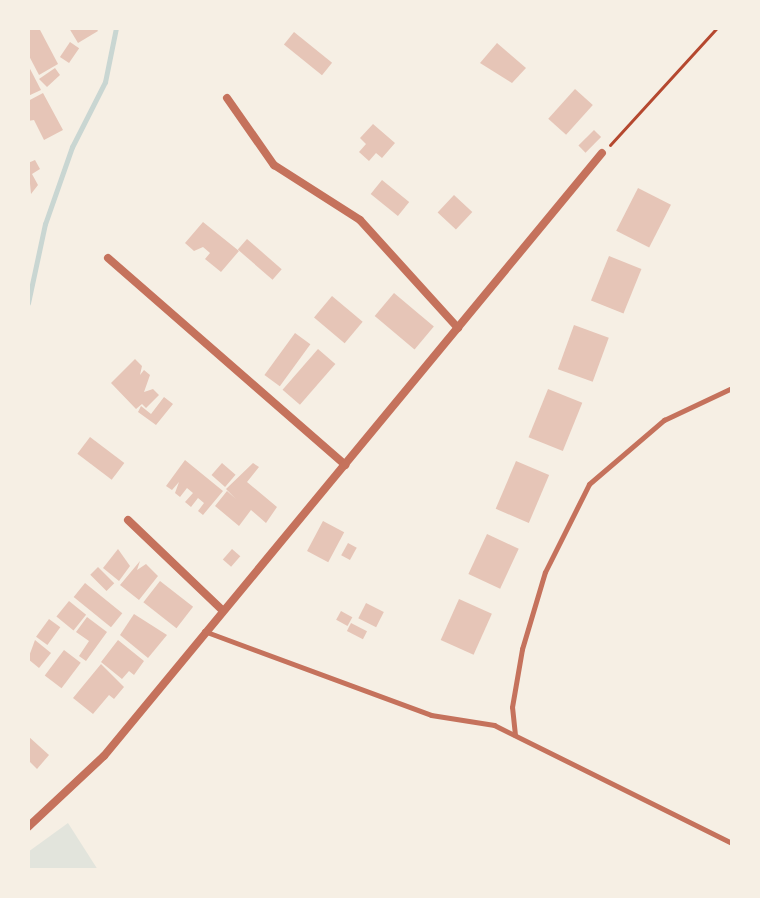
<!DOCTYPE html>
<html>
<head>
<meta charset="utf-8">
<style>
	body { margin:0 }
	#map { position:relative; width:760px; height:898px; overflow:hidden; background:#f6efe4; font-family:Signika,sans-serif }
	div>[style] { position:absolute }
	.green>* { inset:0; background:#e2e4dc }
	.stream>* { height:5px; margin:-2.5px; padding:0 2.5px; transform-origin:2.5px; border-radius:2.5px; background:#c9d6d2 }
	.building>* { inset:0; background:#e6c5b7; transform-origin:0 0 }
	.path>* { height:3px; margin:-1.5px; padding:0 1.5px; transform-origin:1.5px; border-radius:1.5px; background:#b5482f }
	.service>* { height:5px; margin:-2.5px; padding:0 2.5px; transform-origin:2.5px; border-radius:2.5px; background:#c5725c }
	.minor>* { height:8px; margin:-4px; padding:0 4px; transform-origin:4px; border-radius:4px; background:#c5725c }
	span { translate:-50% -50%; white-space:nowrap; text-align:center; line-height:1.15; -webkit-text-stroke:7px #f6efe4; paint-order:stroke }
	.frame { position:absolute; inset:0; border:30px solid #f6efe4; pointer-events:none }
</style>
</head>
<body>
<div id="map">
	<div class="green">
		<div style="clip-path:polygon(68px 823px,98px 870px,28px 870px,28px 852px)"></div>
	</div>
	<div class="stream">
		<div style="left:28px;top:303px;width:81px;rotate:-77.9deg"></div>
		<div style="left:45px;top:224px;width:82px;rotate:-70.7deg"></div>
		<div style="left:72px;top:147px;width:73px;rotate:-63.1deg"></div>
		<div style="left:105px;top:82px;width:55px;rotate:-78.5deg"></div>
	</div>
	<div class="building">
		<div style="clip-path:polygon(28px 28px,39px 28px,58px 64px,39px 75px,28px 54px)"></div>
		<div style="clip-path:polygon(69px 28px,96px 28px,98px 31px,78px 43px)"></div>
		<div style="left:294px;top:32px;width:49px;height:16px;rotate:39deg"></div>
		<div style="left:70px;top:42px;width:11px;height:18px;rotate:34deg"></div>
		<div style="clip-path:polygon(497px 43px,526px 68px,512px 83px,480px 63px)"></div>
		<div style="clip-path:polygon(28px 65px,41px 90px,28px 96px)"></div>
		<div style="clip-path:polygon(55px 68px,60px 75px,47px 87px,39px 79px)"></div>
		<div style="left:575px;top:89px;width:24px;height:40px;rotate:42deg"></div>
		<div style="clip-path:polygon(43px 93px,63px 130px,44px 140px,34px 120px,28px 121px,28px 101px)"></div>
		<div style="clip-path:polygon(373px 124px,395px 143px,382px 158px,376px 153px,369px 161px,359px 152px,366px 144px,360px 138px)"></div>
		<div style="left:594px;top:130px;width:10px;height:22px;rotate:45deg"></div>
		<div style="clip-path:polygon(35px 160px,40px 169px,32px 174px,38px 185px,31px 194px,28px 163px)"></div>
		<div style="left:382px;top:180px;width:35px;height:18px;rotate:39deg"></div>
		<div style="left:638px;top:188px;width:37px;height:48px;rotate:27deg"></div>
		<div style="left:454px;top:195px;width:25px;height:24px;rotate:43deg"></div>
		<div style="clip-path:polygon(203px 222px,239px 251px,221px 272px,205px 259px,210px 253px,203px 247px,194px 251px,185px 243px)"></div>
		<div style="left:247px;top:239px;width:46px;height:14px;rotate:41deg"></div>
		<div style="left:609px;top:256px;width:35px;height:48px;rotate:22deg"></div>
		<div style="left:394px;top:293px;width:52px;height:30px;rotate:40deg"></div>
		<div style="left:332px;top:296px;width:40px;height:28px;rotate:40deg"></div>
		<div style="left:574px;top:325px;width:37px;height:47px;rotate:20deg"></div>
		<div style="left:295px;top:333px;width:19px;height:52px;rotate:36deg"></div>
		<div style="left:318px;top:349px;width:23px;height:54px;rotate:41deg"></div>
		<div style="clip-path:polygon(135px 359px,142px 366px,140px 375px,144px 370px,150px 375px,144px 392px,153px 389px,159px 395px,146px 408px,142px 404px,136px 409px,111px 383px)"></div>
		<div style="left:548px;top:389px;width:37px;height:52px;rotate:22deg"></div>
		<div style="clip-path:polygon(164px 397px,173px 404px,156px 425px,138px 412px,141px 406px,151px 414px)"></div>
		<div style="left:90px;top:437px;width:43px;height:21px;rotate:37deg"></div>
		<div style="clip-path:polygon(185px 460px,223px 491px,203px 515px,198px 511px,204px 503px,198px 498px,191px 507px,185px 502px,193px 493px,187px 488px,180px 497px,175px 493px,179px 482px,172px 490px,166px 486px)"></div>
		<div style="left:516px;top:461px;width:36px;height:52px;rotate:23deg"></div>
		<div style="left:222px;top:463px;width:18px;height:16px;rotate:41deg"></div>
		<div style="clip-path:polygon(253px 463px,259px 467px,247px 482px,277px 507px,266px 523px,251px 510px,239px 526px,215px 506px,227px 491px,236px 499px,226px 489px)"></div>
		<div style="left:323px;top:521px;width:24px;height:34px;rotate:28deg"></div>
		<div style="left:487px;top:534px;width:35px;height:44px;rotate:25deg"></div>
		<div style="left:348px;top:543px;width:10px;height:14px;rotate:29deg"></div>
		<div style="clip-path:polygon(118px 549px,130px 566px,119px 581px,103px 568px)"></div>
		<div style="left:232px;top:549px;width:11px;height:14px;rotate:41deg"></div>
		<div style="clip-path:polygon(140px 561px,137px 570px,146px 564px,158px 576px,139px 600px,120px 585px)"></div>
		<div style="left:98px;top:567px;width:23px;height:11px;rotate:45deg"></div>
		<div style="left:160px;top:581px;width:42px;height:27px;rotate:38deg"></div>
		<div style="left:85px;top:583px;width:48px;height:18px;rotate:39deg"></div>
		<div style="left:459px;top:599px;width:36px;height:45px;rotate:24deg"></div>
		<div style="left:69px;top:601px;width:22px;height:20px;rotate:39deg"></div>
		<div style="left:366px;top:603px;width:20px;height:17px;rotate:27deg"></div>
		<div style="left:341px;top:611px;width:13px;height:10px;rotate:29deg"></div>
		<div style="clip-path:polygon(134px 614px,167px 635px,148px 658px,120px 635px)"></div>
		<div style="clip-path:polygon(87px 617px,107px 632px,86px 661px,79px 656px,89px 641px,76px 632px)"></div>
		<div style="left:49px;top:619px;width:14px;height:22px;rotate:36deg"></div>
		<div style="left:351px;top:623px;width:18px;height:9px;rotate:27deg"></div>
		<div style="clip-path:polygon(35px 640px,51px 653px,39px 668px,28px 659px)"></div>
		<div style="clip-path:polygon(118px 640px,144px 661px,134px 675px,129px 671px,122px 679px,101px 662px)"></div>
		<div style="left:64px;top:650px;width:21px;height:32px;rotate:37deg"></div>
		<div style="clip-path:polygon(101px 664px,124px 687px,114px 699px,109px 695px,93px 714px,73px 698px)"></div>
		<div style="clip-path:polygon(28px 736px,49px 755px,37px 769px,28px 760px)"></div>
	</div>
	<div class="path">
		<div style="left:610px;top:145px;width:159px;rotate:-47.6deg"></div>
	</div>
	<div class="service">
		<div style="left:204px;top:631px;width:242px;rotate:20.3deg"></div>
		<div style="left:431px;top:715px;width:64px;rotate:9deg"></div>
		<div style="left:494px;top:725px;width:266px;rotate:26.4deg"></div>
		<div style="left:515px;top:735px;width:28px;rotate:-96deg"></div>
		<div style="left:512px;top:707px;width:59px;rotate:-80.2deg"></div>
		<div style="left:522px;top:649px;width:80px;rotate:-73.4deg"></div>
		<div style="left:545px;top:572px;width:98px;rotate:-63.4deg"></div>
		<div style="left:589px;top:484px;width:99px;rotate:-40.5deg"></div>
		<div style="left:664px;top:420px;width:75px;rotate:-25.2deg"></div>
	</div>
	<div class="minor">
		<div style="left:227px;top:98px;width:82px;rotate:55deg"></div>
		<div style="left:274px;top:165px;width:102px;rotate:32.6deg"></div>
		<div style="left:360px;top:220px;width:146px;rotate:47.8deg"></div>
		<div style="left:108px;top:258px;width:315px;rotate:41.1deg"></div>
		<div style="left:128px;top:520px;width:129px;rotate:43.7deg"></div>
		<div style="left:28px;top:827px;width:104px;rotate:-43.1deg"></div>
		<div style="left:104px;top:756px;width:782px;rotate:-50.45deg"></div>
	</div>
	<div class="frame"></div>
</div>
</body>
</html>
